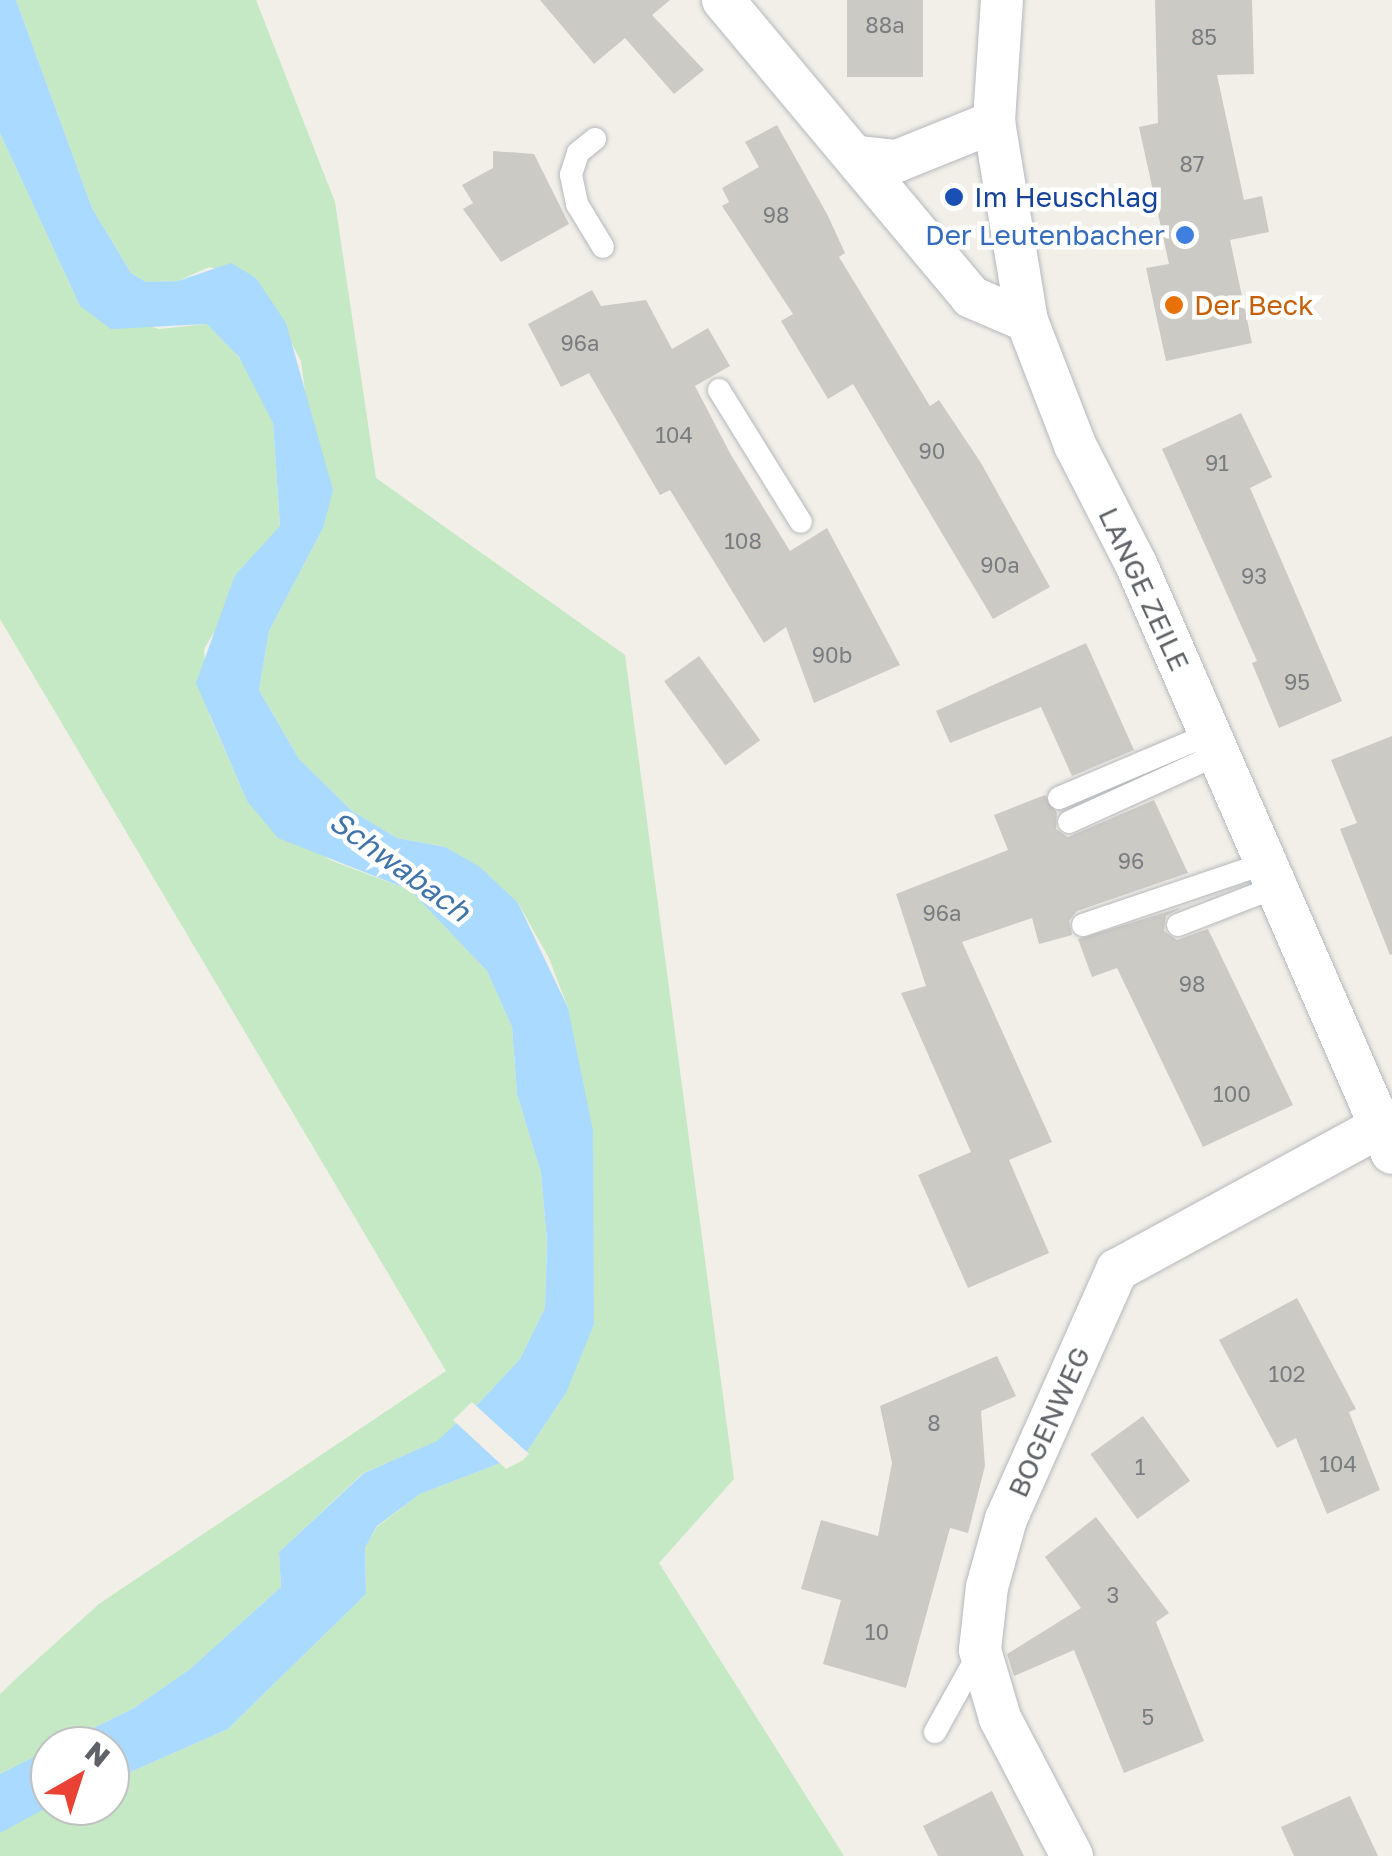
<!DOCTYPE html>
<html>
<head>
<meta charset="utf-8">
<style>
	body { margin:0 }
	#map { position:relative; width:1392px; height:1856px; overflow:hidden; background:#f1efe8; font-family:"Golos Text",sans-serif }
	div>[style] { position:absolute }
	.green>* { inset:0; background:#c5e8c5 }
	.water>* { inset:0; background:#aadaff }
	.pier>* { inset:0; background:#f1efe8 }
	.building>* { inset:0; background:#cccac5; transform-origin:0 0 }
	.roads { filter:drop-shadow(0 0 2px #b5b8bc) drop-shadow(0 0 2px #b5b8bc) }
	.service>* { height:22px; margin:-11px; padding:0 11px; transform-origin:11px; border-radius:11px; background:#fff }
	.minor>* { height:42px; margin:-21px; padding:0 21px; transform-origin:21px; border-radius:21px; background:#fff }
	.dots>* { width:28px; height:28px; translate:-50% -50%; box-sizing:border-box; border:5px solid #fff; border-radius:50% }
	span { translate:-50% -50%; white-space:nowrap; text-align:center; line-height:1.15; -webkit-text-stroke:9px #fff; paint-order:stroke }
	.number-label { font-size:22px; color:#7a7d7f }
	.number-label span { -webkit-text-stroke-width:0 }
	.transit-label { font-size:28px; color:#164399 }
	.left { translate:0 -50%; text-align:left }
	.shop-label { font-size:28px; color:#366cbe }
	.right { translate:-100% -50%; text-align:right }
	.food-label { font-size:28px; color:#c56008 }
	.street-label { font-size:28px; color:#5f6368 }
	.water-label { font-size:30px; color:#4174aa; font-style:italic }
	.north { position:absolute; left:30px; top:1726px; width:100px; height:100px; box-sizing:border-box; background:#fff; border:2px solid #bfc1c3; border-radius:50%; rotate:39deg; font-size:28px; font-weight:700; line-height:40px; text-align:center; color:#5f6368 }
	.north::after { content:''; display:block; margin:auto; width:35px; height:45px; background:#ea4335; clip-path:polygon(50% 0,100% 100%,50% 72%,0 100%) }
</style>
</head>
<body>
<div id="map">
	<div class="green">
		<div style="clip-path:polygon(16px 0,256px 0,335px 202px,376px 478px,625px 655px,734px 1479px,659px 1563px,844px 1856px,0 1856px,0 1833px,13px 1821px,50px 1806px,110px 1806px,110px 1781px,228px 1729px,366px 1594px,365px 1548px,377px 1527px,420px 1494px,526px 1453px,566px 1393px,568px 1008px,549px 958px,518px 903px,445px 847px,397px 838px,352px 811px,299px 759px,259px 690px,269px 631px,323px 528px,301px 361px,256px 278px,209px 267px,178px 281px,146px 282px,131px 273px,92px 208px)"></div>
		<div style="clip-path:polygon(0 133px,80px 306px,159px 329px,207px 324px,224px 335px,256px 384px,273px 423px,280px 527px,235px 575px,225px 614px,204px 649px,209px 714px,247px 801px,330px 860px,410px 890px,487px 971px,512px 1027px,517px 1094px,541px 1173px,547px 1242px,545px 1308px,520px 1359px,479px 1403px,438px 1441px,363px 1473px,279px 1552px,281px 1587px,190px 1669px,134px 1708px,0 1774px,0 1694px,21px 1674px,99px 1604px,446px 1371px,0 619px)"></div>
	</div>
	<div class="water">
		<div style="clip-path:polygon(0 0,16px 0,92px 208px,131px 273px,146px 282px,178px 281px,231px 263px,256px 278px,286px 323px,333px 490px,323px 528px,269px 631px,259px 690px,299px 759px,352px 811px,397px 838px,445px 847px,480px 867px,518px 903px,568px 1008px,593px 1131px,594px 1324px,566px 1393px,526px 1453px,420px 1494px,377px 1526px,365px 1548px,366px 1594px,228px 1729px,110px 1781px,110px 1746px,57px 1746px,134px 1708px,190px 1669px,281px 1587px,279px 1552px,364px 1473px,437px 1441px,479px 1403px,520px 1359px,545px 1308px,547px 1242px,541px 1173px,517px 1094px,512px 1027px,487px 971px,410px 890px,278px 838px,247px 801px,196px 683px,235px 575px,280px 526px,273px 423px,239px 357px,207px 324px,111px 329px,80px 306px,0 133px)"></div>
		<div style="clip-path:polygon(50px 1749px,50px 1806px,0 1833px,0 1774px)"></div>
	</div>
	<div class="pier">
		<div style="clip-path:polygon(472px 1402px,529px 1454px,523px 1460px,506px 1469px,453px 1420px)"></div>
	</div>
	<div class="building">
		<div style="clip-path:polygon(540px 0,670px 0,652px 15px,704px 70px,674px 94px,625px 38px,594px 64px)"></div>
		<div style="left:847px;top:0;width:76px;height:77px"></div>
		<div style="clip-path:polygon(1155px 0,1252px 0,1254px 74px,1217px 75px,1244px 200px,1262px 196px,1269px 232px,1230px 240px,1252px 343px,1166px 361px,1146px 268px,1169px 264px,1139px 127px,1158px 123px)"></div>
		<div style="clip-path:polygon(777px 125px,827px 214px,845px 253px,839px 257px,930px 406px,939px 400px,981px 463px,1050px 587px,993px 619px,853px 384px,828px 399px,781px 321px,793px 314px,722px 206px,729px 202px,722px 188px,759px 167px,745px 142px)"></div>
		<div style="clip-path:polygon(493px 151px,534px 154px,569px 224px,501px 262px,463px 209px,473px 203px,462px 185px,493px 168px)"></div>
		<div style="clip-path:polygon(592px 290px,601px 306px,646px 300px,672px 349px,708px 328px,730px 366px,695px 386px,731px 455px,790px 551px,827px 528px,900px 665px,814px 703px,786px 627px,764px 643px,670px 490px,660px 495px,589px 373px,561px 387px,528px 324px)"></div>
		<div style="clip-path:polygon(1241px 413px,1272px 477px,1250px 488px,1342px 701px,1279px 728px,1252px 663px,1257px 661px,1162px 449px)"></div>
		<div style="clip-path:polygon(1086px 643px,1134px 750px,1072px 776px,1041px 707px,950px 743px,936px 711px)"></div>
		<div style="left:699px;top:656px;width:104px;height:43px;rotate:54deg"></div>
		<div style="clip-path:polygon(1392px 736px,1392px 954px,1390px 955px,1340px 829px,1357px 823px,1331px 760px)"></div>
		<div style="clip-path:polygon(1045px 795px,1057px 813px,1056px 829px,1068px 837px,1154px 800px,1188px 873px,1077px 911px,1069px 921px,1072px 935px,1039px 944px,1032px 918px,962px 942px,1052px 1142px,1009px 1160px,1049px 1253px,968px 1288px,918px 1175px,971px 1152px,901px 993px,926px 986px,896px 894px,1008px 850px,994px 815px)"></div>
		<div style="clip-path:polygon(1183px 907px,1166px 916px,1164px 931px,1177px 940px,1208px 929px,1293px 1105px,1203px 1147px,1117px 968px,1092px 977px,1078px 939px)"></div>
		<div style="clip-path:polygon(1297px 1298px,1356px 1409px,1349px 1412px,1380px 1490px,1327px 1514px,1296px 1438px,1277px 1448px,1219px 1340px)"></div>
		<div style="clip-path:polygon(997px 1356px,1016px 1396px,981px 1411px,985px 1466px,968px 1533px,950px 1528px,906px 1688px,823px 1664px,841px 1600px,801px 1589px,821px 1520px,878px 1536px,892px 1463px,880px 1406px)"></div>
		<div style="left:1143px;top:1416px;width:80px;height:65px;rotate:54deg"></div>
		<div style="clip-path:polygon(1096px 1517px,1169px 1613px,1156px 1622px,1204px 1741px,1124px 1773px,1074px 1650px,1014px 1676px,1007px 1654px,1081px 1608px,1045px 1557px)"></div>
		<div style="clip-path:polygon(992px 1791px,1024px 1856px,938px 1856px,923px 1826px)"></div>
		<div style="clip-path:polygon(1350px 1796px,1378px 1856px,1294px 1856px,1281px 1827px)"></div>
	</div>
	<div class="roads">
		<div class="service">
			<div style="left:595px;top:139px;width:22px;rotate:141deg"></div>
			<div style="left:578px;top:153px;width:23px;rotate:108deg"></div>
			<div style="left:571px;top:175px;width:30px;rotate:78deg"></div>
			<div style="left:577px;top:204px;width:50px;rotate:58.8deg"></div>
			<div style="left:719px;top:390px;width:155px;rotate:58.2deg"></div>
			<div style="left:1059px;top:798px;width:164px;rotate:-23deg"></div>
			<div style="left:1069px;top:822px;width:165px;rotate:-24.4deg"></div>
			<div style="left:1083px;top:925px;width:193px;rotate:-18.7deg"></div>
			<div style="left:1178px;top:925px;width:105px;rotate:-21.2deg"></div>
			<div style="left:935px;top:1732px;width:90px;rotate:-60.9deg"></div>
		</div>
		<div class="minor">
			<div style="left:723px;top:0;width:387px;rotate:50.1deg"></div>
			<div style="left:971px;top:297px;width:61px;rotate:23.2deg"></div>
			<div style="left:1002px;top:0;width:122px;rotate:93.8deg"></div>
			<div style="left:994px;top:122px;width:202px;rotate:80.6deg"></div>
			<div style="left:1027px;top:321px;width:133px;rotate:68.8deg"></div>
			<div style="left:1075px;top:445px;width:134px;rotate:62.9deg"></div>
			<div style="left:1136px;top:564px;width:642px;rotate:66.51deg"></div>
			<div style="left:858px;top:157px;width:39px;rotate:6deg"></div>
			<div style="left:897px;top:161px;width:105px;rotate:-21.9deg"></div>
			<div style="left:1072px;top:1856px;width:156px;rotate:-117.6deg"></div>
			<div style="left:1000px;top:1718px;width:71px;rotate:-106.4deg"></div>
			<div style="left:980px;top:1650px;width:63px;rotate:-83.7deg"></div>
			<div style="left:987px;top:1587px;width:71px;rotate:-74.4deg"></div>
			<div style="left:1006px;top:1519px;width:273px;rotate:-66deg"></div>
			<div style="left:1117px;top:1270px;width:313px;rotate:-28.6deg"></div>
		</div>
	</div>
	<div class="dots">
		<div style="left:954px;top:197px;background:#1a4fb4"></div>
		<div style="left:1185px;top:235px;background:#3f7fe0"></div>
		<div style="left:1174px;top:305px;background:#e8710a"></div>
	</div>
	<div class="number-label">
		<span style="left:885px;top:25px">88a</span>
		<span style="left:1204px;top:37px">85</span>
		<span style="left:1192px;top:164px">87</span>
		<span style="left:776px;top:215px">98</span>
		<span style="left:580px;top:343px">96a</span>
		<span style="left:674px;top:435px">104</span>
		<span style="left:932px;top:451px">90</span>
		<span style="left:1217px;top:463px">91</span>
		<span style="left:743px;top:541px">108</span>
		<span style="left:1000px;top:565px">90a</span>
		<span style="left:1254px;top:576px">93</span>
		<span style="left:832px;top:655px">90b</span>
		<span style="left:1297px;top:682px">95</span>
		<span style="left:1131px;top:861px">96</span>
		<span style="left:942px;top:913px">96a</span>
		<span style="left:1192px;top:984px">98</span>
		<span style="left:1232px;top:1094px">100</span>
		<span style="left:1287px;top:1374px">102</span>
		<span style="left:934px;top:1423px">8</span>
		<span style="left:1338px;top:1464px">104</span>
		<span style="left:1140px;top:1467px">1</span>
		<span style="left:1113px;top:1595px">3</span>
		<span style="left:877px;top:1632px">10</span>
		<span style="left:1148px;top:1717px">5</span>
	</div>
	<div class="transit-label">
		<span class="left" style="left:974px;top:197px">Im Heuschlag</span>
	</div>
	<div class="shop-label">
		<span class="right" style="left:1165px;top:235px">Der Leutenbacher</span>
	</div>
	<div class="food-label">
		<span class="left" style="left:1194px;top:305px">Der Beck</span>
	</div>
	<div class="street-label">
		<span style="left:1144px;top:589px;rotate:65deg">LANGE ZEILE</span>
		<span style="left:1049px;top:1422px;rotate:-66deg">BOGENWEG</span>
	</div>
	<div class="water-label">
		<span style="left:400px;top:866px;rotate:36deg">Schwabach</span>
	</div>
	<div class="north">N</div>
</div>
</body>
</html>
